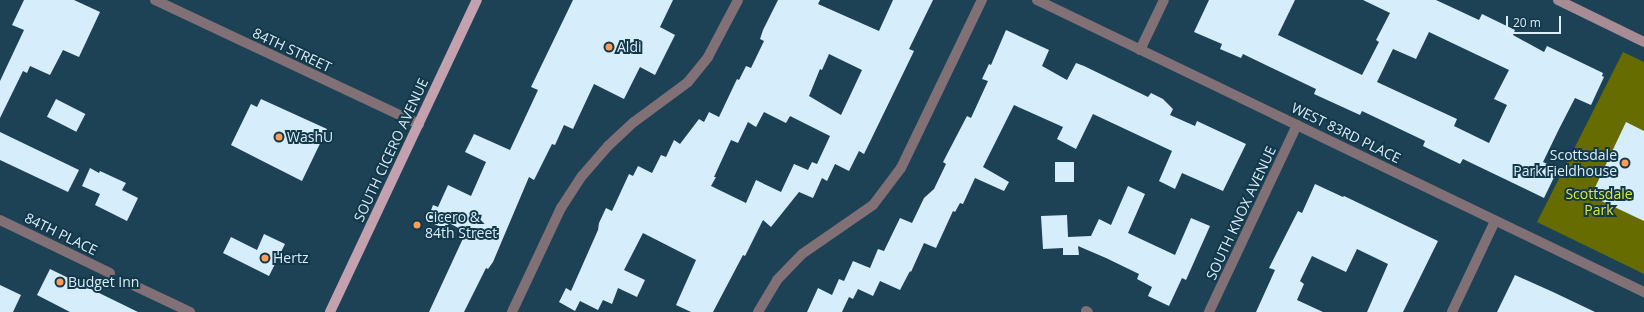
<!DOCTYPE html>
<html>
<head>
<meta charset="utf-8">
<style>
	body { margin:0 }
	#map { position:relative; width:1644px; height:312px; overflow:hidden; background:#1e4255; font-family:"Open Sans",sans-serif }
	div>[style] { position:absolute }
	.green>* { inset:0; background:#666c00 }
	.building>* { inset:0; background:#d6edfb; transform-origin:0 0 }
	.street>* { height:10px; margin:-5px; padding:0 5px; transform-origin:5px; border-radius:5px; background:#817076 }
	.secondary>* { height:10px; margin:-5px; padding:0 5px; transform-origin:5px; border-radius:5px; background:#a78c96 }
	.primary>* { height:10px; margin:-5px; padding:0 5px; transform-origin:5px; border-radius:5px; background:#c3a1ae }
	.dots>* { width:11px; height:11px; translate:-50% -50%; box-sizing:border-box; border:2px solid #13384a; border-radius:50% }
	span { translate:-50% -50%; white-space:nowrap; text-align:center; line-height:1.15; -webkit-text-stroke:4px #13384a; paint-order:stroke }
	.poi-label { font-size:14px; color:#dbeefa }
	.left { translate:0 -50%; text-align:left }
	.right { translate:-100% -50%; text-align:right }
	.street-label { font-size:14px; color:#dbeefa }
	.park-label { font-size:14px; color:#dfeb37 }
	.scale { position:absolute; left:1506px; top:16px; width:55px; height:18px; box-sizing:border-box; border:2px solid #dbeefa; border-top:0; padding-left:5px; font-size:12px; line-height:14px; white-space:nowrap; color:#dbeefa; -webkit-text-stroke:3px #13384a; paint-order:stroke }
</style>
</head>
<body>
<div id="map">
	<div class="green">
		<div style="clip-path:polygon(1623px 52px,1644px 62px,1644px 274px,1537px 222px)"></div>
	</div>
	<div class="building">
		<div style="clip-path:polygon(24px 0,74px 0,100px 12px,79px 57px,63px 50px,50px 75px,30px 66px,27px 73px,23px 71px,0 118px,0 81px,24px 30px,12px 25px)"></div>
		<div style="clip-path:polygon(573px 0,673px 0,660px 27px,675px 35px,655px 75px,640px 67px,624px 99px,594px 84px,573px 129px,564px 125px,555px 145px,552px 144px,534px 180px,529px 177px,493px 262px,488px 269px,486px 268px,464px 312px,429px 312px,466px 232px,449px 223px,446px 229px,427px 221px,433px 205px,438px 207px,448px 185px,471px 196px,486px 162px,465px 152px,474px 134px,510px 150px,538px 90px,531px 87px)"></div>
		<div style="clip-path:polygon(evenodd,778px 0,820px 0,818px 4px,879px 31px,893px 0,933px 0,909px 49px,914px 51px,864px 154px,859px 151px,849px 171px,835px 164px,827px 181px,822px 178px,813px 198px,799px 192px,771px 227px,763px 220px,745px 256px,743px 255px,713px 312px,691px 312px,676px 305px,696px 260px,643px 233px,624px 270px,645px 280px,637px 297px,618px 288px,612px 304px,603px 300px,598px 310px,580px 301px,575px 311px,559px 302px,566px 288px,571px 291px,598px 230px,599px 223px,606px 208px,612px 211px,629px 174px,633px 176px,638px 166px,652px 173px,661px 155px,666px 157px,674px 140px,680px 144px,699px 119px,704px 122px,709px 112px,719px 117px,737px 79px,739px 80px,746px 66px,751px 68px,764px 41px,760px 39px,763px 30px,778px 0,829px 54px,862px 70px,841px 115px,809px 96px,820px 69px,822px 70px,829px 54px,778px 0,764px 112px,786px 123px,790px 116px,830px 136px,817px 164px,812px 162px,808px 170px,794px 164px,781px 192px,756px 180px,746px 203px,711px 186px,716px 177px,714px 177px,731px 140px,738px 143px,748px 122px,756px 127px,764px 112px)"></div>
		<div style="clip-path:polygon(evenodd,1209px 0,1295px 0,1278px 35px,1362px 75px,1379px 42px,1376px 40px,1390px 13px,1363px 0,1436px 0,1479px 20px,1482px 14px,1515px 30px,1513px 35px,1544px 52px,1547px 46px,1603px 73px,1602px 76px,1604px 77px,1591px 105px,1575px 98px,1559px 129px,1543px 162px,1558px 169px,1544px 198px,1463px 159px,1460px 164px,1423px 146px,1425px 141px,1362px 111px,1360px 115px,1314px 94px,1316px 89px,1243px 54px,1241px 58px,1220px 49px,1222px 44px,1194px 32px,1209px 0,1429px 32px,1509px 70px,1494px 99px,1507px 105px,1489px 143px,1454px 126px,1457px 119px,1377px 82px,1393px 49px,1416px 59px,1429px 32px)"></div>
		<div style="clip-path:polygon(1006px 30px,1049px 50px,1042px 66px,1067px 80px,1076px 63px,1084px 66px,1148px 97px,1151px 93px,1163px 99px,1173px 109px,1170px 115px,1195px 126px,1197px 121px,1246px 144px,1223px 191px,1182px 173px,1175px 189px,1159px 181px,1172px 151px,1093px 114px,1076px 149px,1057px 139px,1063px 127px,1014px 105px,983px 167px,1009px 182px,1004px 191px,975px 178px,963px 204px,960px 203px,955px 212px,953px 211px,936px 248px,924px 243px,911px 272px,910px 271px,900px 290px,880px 281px,873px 296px,858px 289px,853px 299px,849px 297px,842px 312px,807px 312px,818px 288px,832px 295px,839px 279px,844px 281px,853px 261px,870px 268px,878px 249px,884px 251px,900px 218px,912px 223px,924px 198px,934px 189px,946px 164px,943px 162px,967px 116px,971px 118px,988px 81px,982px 79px,989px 64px,991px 65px)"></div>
		<div style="left:56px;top:99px;width:33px;height:20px;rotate:27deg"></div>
		<div style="clip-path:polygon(261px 99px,327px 129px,302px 181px,231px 145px,251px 104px,257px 107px)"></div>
		<div style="clip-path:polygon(1626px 122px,1644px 131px,1644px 221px,1591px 196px)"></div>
		<div style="clip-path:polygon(0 132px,79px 170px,68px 192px,0 160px)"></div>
		<div style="left:1055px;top:162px;width:19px;height:20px"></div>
		<div style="clip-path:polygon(90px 168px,99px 173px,100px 171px,126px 183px,122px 190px,138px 198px,127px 221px,95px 205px,100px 194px,82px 186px)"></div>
		<div style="clip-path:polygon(1315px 184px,1343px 197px,1344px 196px,1438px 241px,1403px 312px,1367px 312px,1388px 264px,1357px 249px,1346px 272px,1312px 256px,1300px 281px,1304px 284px,1297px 300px,1323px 312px,1256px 312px,1275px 270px,1269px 268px,1298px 211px,1302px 213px)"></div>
		<div style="clip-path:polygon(1128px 186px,1145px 194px,1128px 233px,1175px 255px,1191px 218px,1210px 226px,1186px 280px,1182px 278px,1169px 306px,1148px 296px,1152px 287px,1137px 279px,1139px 274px,1106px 258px,1078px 246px,1079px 255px,1063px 255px,1063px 248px,1043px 249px,1041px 216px,1067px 215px,1068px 237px,1091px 236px,1099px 219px,1111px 225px)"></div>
		<div style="clip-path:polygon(264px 234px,285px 244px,269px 276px,223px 253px,231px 237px,257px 250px)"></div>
		<div style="clip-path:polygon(50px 269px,138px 312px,70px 312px,37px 295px)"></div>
		<div style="clip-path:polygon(1515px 275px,1553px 292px,1595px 312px,1497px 312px)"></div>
		<div style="clip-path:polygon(0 285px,21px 295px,13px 312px,0 312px)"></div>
	</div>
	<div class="street">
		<div style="left:155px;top:0;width:292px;rotate:25.2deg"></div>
		<div style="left:1037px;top:0;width:674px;rotate:25.69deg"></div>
		<div style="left:1140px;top:50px;width:55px;rotate:-64.4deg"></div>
		<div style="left:0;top:220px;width:122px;rotate:25.7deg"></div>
		<div style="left:135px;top:286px;width:61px;rotate:25.3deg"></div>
		<div style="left:1086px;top:311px;width:2px;rotate:27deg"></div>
		<div style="left:512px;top:312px;width:115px;rotate:-64.8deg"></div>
		<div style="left:561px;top:208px;width:38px;rotate:-57deg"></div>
		<div style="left:582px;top:176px;width:40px;rotate:-49deg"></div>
		<div style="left:608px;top:146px;width:35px;rotate:-43deg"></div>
		<div style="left:634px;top:122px;width:67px;rotate:-36.5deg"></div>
		<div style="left:688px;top:82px;width:32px;rotate:-51deg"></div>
		<div style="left:708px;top:57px;width:64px;rotate:-62.2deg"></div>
		<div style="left:758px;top:312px;width:37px;rotate:-59deg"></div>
		<div style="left:777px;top:280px;width:36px;rotate:-46deg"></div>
		<div style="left:802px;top:254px;width:86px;rotate:-34.6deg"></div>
		<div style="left:873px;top:205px;width:46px;rotate:-52.9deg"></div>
		<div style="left:901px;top:168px;width:187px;rotate:-64.3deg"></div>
		<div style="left:1209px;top:312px;width:207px;rotate:-64.8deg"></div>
		<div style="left:1452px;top:312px;width:101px;rotate:-64.7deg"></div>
	</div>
	<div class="secondary">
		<div style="left:1558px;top:0;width:96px;rotate:26deg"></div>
	</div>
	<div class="primary">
		<div style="left:330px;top:312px;width:345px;rotate:-64.8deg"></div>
	</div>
	<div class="dots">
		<div style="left:609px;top:47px;background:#fe9c58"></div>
		<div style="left:279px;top:137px;background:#fe9c58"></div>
		<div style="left:1625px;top:163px;background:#fe9c58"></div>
		<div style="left:417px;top:225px;background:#fe9c58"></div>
		<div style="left:265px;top:258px;background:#fe9c58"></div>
		<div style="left:60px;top:282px;background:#fe9c58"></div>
	</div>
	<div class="poi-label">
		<span class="left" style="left:617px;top:47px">Aldi</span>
		<span class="left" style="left:287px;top:137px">WashU</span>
		<span class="right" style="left:1617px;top:163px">Scottsdale<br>Park Fieldhouse</span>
		<span class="left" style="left:425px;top:225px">Cicero &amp;<br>84th Street</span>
		<span class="left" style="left:273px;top:258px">Hertz</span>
		<span class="left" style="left:68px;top:282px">Budget Inn</span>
	</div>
	<div class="street-label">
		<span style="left:292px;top:50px;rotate:25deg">84TH STREET</span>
		<span style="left:1346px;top:133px;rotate:26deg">WEST 83RD PLACE</span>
		<span style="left:391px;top:150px;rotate:-65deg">SOUTH CICERO AVENUE</span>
		<span style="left:1241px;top:213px;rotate:-65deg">SOUTH KNOX AVENUE</span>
		<span style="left:61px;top:234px;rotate:26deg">84TH PLACE</span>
	</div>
	<div class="park-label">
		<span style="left:1599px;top:202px">Scottsdale<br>Park</span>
	</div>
	<div class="scale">20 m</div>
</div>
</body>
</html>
